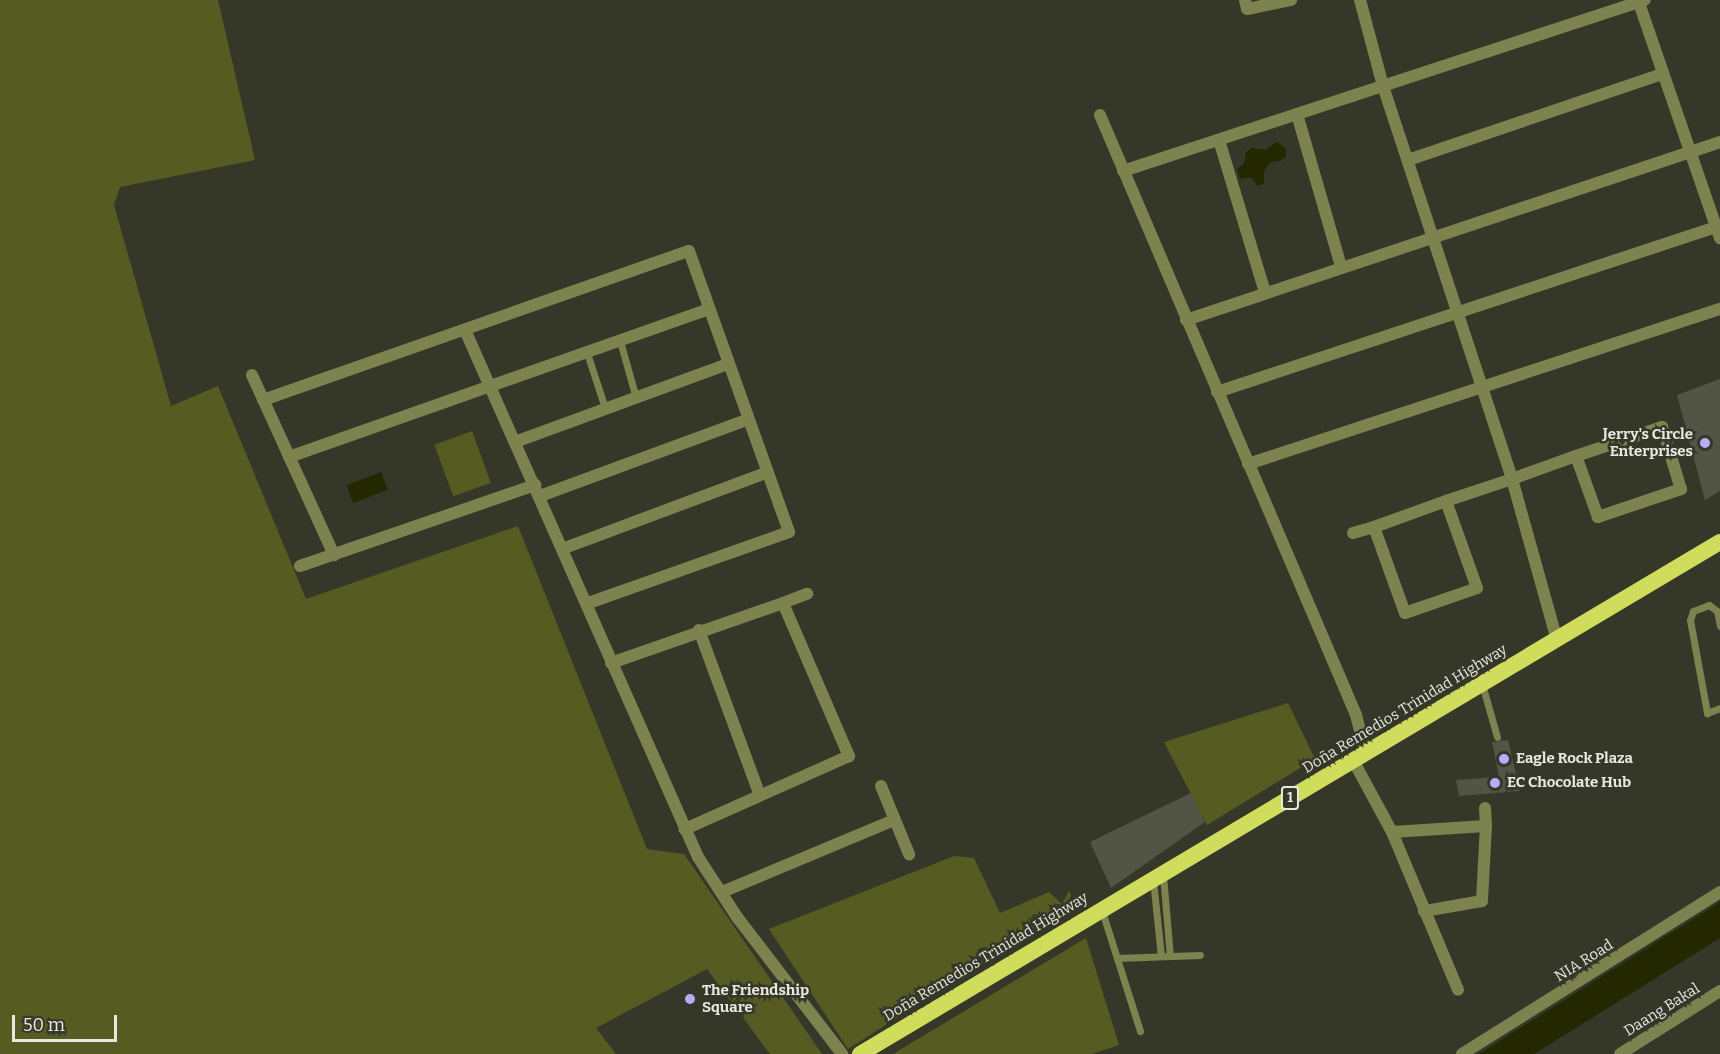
<!DOCTYPE html>
<html>
<head>
<meta charset="utf-8">
<style>
	body { margin:0 }
	#map { position:relative; width:1720px; height:1054px; overflow:hidden; background:#353829; font-family:Bitter,serif }
	div>[style] { position:absolute }
	.green>* { inset:0; background:#565c21; transform-origin:0 0 }
	.water>* { inset:0; background:#242800; transform-origin:0 0 }
	.building>* { inset:0; background:#525445 }
	.service>* { height:7px; margin:-3.5px; padding:0 3.5px; transform-origin:3.5px; border-radius:3.5px; background:#7c834e }
	.minor>* { height:12px; margin:-6px; padding:0 6px; transform-origin:6px; border-radius:6px; background:#7c834e }
	.tertiary>* { height:12px; margin:-6px; padding:0 6px; transform-origin:6px; border-radius:6px; background:#7c834e }
	.trunk>* { height:16px; margin:-8px; padding:0 8px; transform-origin:8px; border-radius:8px; background:#d0dd5c }
	.dots>* { width:16px; height:16px; translate:-50% -50%; box-sizing:border-box; border:3px solid #353829; border-radius:50% }
	span { translate:-50% -50%; white-space:nowrap; text-align:center; line-height:1.15; -webkit-text-stroke:5px #353829; paint-order:stroke }
	.shield-label span { padding:2px 4px; background:#353829; border:2px solid; border-radius:4px; -webkit-text-stroke-width:0 }
	.shield-label { font-size:14px; color:#e7e8df; font-weight:700 }
	.poi-label { font-size:15px; color:#e7e8df; font-weight:700 }
	.right { translate:-100% -50%; text-align:right }
	.left { translate:0 -50%; text-align:left }
	.street-label { font-size:15px; color:#e7e8df }
	.scale { position:absolute; left:12px; top:1015px; width:105px; height:27px; box-sizing:border-box; border:3px solid #e7e8df; border-top:0; padding-left:8px; font-size:18px; line-height:21px; white-space:nowrap; color:#e7e8df; -webkit-text-stroke:4px #353829; paint-order:stroke }
</style>
</head>
<body>
<div id="map">
	<div class="green">
		<div style="clip-path:polygon(0 0,218px 0,255px 160px,120px 187px,114px 205px,171px 406px,218px 386px,306px 599px,518px 526px,647px 849px,684px 854px,822px 1054px,770px 1054px,707px 969px,596px 1028px,616px 1054px,0 1054px)"></div>
		<div style="left:472px;top:431px;width:55px;height:40px;rotate:70deg"></div>
		<div style="clip-path:polygon(1288px 703px,1315px 759px,1207px 825px,1164px 742px)"></div>
		<div style="clip-path:polygon(954px 856px,974px 858px,1000px 913px,1049px 892px,1062px 904px,1069px 891px,1076px 903px,848px 1049px,769px 929px)"></div>
		<div style="clip-path:polygon(1086px 938px,1119px 1045px,1092px 1054px,893px 1054px)"></div>
	</div>
	<div class="water">
		<div style="clip-path:polygon(1277px 142px,1286px 149px,1286px 156px,1281px 161px,1270px 162px,1264px 172px,1264px 183px,1258px 186px,1251px 177px,1240px 179px,1237px 169px,1244px 164px,1246px 152px,1252px 148px,1265px 150px)"></div>
		<div style="left:381px;top:472px;width:19px;height:37px;rotate:69deg"></div>
		<div style="clip-path:polygon(1720px 902px,1720px 938px,1534px 1054px,1479px 1054px)"></div>
	</div>
	<div class="building">
		<div style="clip-path:polygon(1720px 379px,1720px 491px,1705px 500px,1677px 395px)"></div>
		<div style="clip-path:polygon(1508px 740px,1520px 791px,1459px 796px,1456px 780px,1499px 777px,1492px 742px)"></div>
		<div style="clip-path:polygon(1191px 793px,1205px 822px,1111px 888px,1090px 842px)"></div>
	</div>
	<div class="service">
		<div style="left:620px;top:341px;width:59px;rotate:74.3deg"></div>
		<div style="left:587px;top:353px;width:58px;rotate:71.9deg"></div>
		<div style="left:1720px;top:626px;width:15px;rotate:-101deg"></div>
		<div style="left:1717px;top:611px;width:10px;rotate:-143deg"></div>
		<div style="left:1709px;top:605px;width:17px;rotate:159deg"></div>
		<div style="left:1693px;top:611px;width:9px;rotate:108deg"></div>
		<div style="left:1690px;top:620px;width:95px;rotate:79.6deg"></div>
		<div style="left:1707px;top:713px;width:14px;rotate:-21deg"></div>
		<div style="left:1482px;top:684px;width:55px;rotate:74.2deg"></div>
		<div style="left:1163px;top:875px;width:81px;rotate:85.1deg"></div>
		<div style="left:1153px;top:880px;width:76px;rotate:84deg"></div>
		<div style="left:1102px;top:911px;width:126px;rotate:72.4deg"></div>
		<div style="left:1117px;top:958px;width:83px;rotate:-2.1deg"></div>
	</div>
	<div class="minor">
		<div style="left:1245px;top:0;width:9px;rotate:77deg"></div>
		<div style="left:1247px;top:9px;width:45px;rotate:-11.6deg"></div>
		<div style="left:1360px;top:0;width:89px;rotate:75deg"></div>
		<div style="left:1383px;top:86px;width:414px;rotate:71.8deg"></div>
		<div style="left:1512px;top:479px;width:167px;rotate:74.4deg"></div>
		<div style="left:1638px;top:0;width:252px;rotate:71deg"></div>
		<div style="left:1297px;top:114px;width:158px;rotate:73.9deg"></div>
		<div style="left:1100px;top:115px;width:652px;rotate:66.89deg"></div>
		<div style="left:1356px;top:715px;width:40px;rotate:75.6deg"></div>
		<div style="left:1219px;top:140px;width:159px;rotate:73.2deg"></div>
		<div style="left:1408px;top:160px;width:268px;rotate:-18.7deg"></div>
		<div style="left:1123px;top:171px;width:549px;rotate:-18.14deg"></div>
		<div style="left:1186px;top:320px;width:563px;rotate:-18.43deg"></div>
		<div style="left:465px;top:330px;width:576px;rotate:66.15deg"></div>
		<div style="left:698px;top:857px;width:72px;rotate:57deg"></div>
		<div style="left:737px;top:917px;width:173px;rotate:52.5deg"></div>
		<div style="left:252px;top:375px;width:198px;rotate:65.5deg"></div>
		<div style="left:1217px;top:392px;width:526px;rotate:-18.3deg"></div>
		<div style="left:263px;top:400px;width:451px;rotate:-19.3deg"></div>
		<div style="left:689px;top:251px;width:298px;rotate:70.4deg"></div>
		<div style="left:789px;top:532px;width:215px;rotate:160.5deg"></div>
		<div style="left:515px;top:442px;width:227px;rotate:-20.1deg"></div>
		<div style="left:289px;top:457px;width:445px;rotate:-19.4deg"></div>
		<div style="left:1248px;top:464px;width:497px;rotate:-18.2deg"></div>
		<div style="left:540px;top:496px;width:221px;rotate:-20.2deg"></div>
		<div style="left:1374px;top:527px;width:91px;rotate:70.2deg"></div>
		<div style="left:1405px;top:613px;width:76px;rotate:-19.1deg"></div>
		<div style="left:1477px;top:588px;width:92px;rotate:-109.6deg"></div>
		<div style="left:1353px;top:533px;width:22px;rotate:-16deg"></div>
		<div style="left:1374px;top:527px;width:77px;rotate:-19.9deg"></div>
		<div style="left:1446px;top:501px;width:70px;rotate:-18.4deg"></div>
		<div style="left:1512px;top:479px;width:68px;rotate:-19.8deg"></div>
		<div style="left:1576px;top:456px;width:91px;rotate:-18.6deg"></div>
		<div style="left:1662px;top:427px;width:65px;rotate:73deg"></div>
		<div style="left:1681px;top:489px;width:88px;rotate:161.4deg"></div>
		<div style="left:1598px;top:517px;width:65px;rotate:-109.8deg"></div>
		<div style="left:562px;top:549px;width:217px;rotate:-20.5deg"></div>
		<div style="left:300px;top:566px;width:249px;rotate:-19deg"></div>
		<div style="left:783px;top:603px;width:26px;rotate:-21deg"></div>
		<div style="left:699px;top:630px;width:174px;rotate:69.8deg"></div>
		<div style="left:611px;top:663px;width:182px;rotate:-19.2deg"></div>
		<div style="left:783px;top:603px;width:167px;rotate:66.7deg"></div>
		<div style="left:849px;top:756px;width:180px;rotate:156deg"></div>
		<div style="left:1354px;top:762px;width:80px;rotate:61.5deg"></div>
		<div style="left:1392px;top:832px;width:171px;rotate:67.3deg"></div>
		<div style="left:881px;top:786px;width:74px;rotate:67.6deg"></div>
		<div style="left:1485px;top:808px;width:18px;rotate:87deg"></div>
		<div style="left:1392px;top:832px;width:94px;rotate:-3.7deg"></div>
		<div style="left:1486px;top:826px;width:75px;rotate:93.1deg"></div>
		<div style="left:1482px;top:901px;width:59px;rotate:170.2deg"></div>
		<div style="left:722px;top:892px;width:186px;rotate:-22.7deg"></div>
		<div style="left:1620px;top:1054px;width:118px;rotate:-32.2deg"></div>
	</div>
	<div class="tertiary">
		<div style="left:1462px;top:1054px;width:305px;rotate:-32.1deg"></div>
	</div>
	<div class="trunk">
		<div style="left:860px;top:1054px;width:1001px;rotate:-30.77deg"></div>
	</div>
	<div class="dots">
		<div style="left:1705px;top:443px;background:#bcaaf6"></div>
		<div style="left:1504px;top:759px;background:#bcaaf6"></div>
		<div style="left:1495px;top:783px;background:#bcaaf6"></div>
		<div style="left:690px;top:999px;background:#bcaaf6"></div>
	</div>
	<div class="shield-label">
		<span style="left:1290px;top:798px">1</span>
	</div>
	<div class="poi-label">
		<span class="right" style="left:1693px;top:443px">Jerry's Circle<br>Enterprises</span>
		<span class="left" style="left:1516px;top:759px">Eagle Rock Plaza</span>
		<span class="left" style="left:1507px;top:783px">EC Chocolate Hub</span>
		<span class="left" style="left:702px;top:999px">The Friendship<br>Square</span>
	</div>
	<div class="street-label">
		<span style="left:1405px;top:709px;rotate:-31deg">Doña Remedios Trinidad Highway</span>
		<span style="left:986px;top:957px;rotate:-31deg">Doña Remedios Trinidad Highway</span>
		<span style="left:1584px;top:961px;rotate:-32deg">NIA Road</span>
		<span style="left:1662px;top:1010px;rotate:-32deg">Daang Bakal</span>
	</div>
	<div class="scale">50 m</div>
</div>
</body>
</html>
